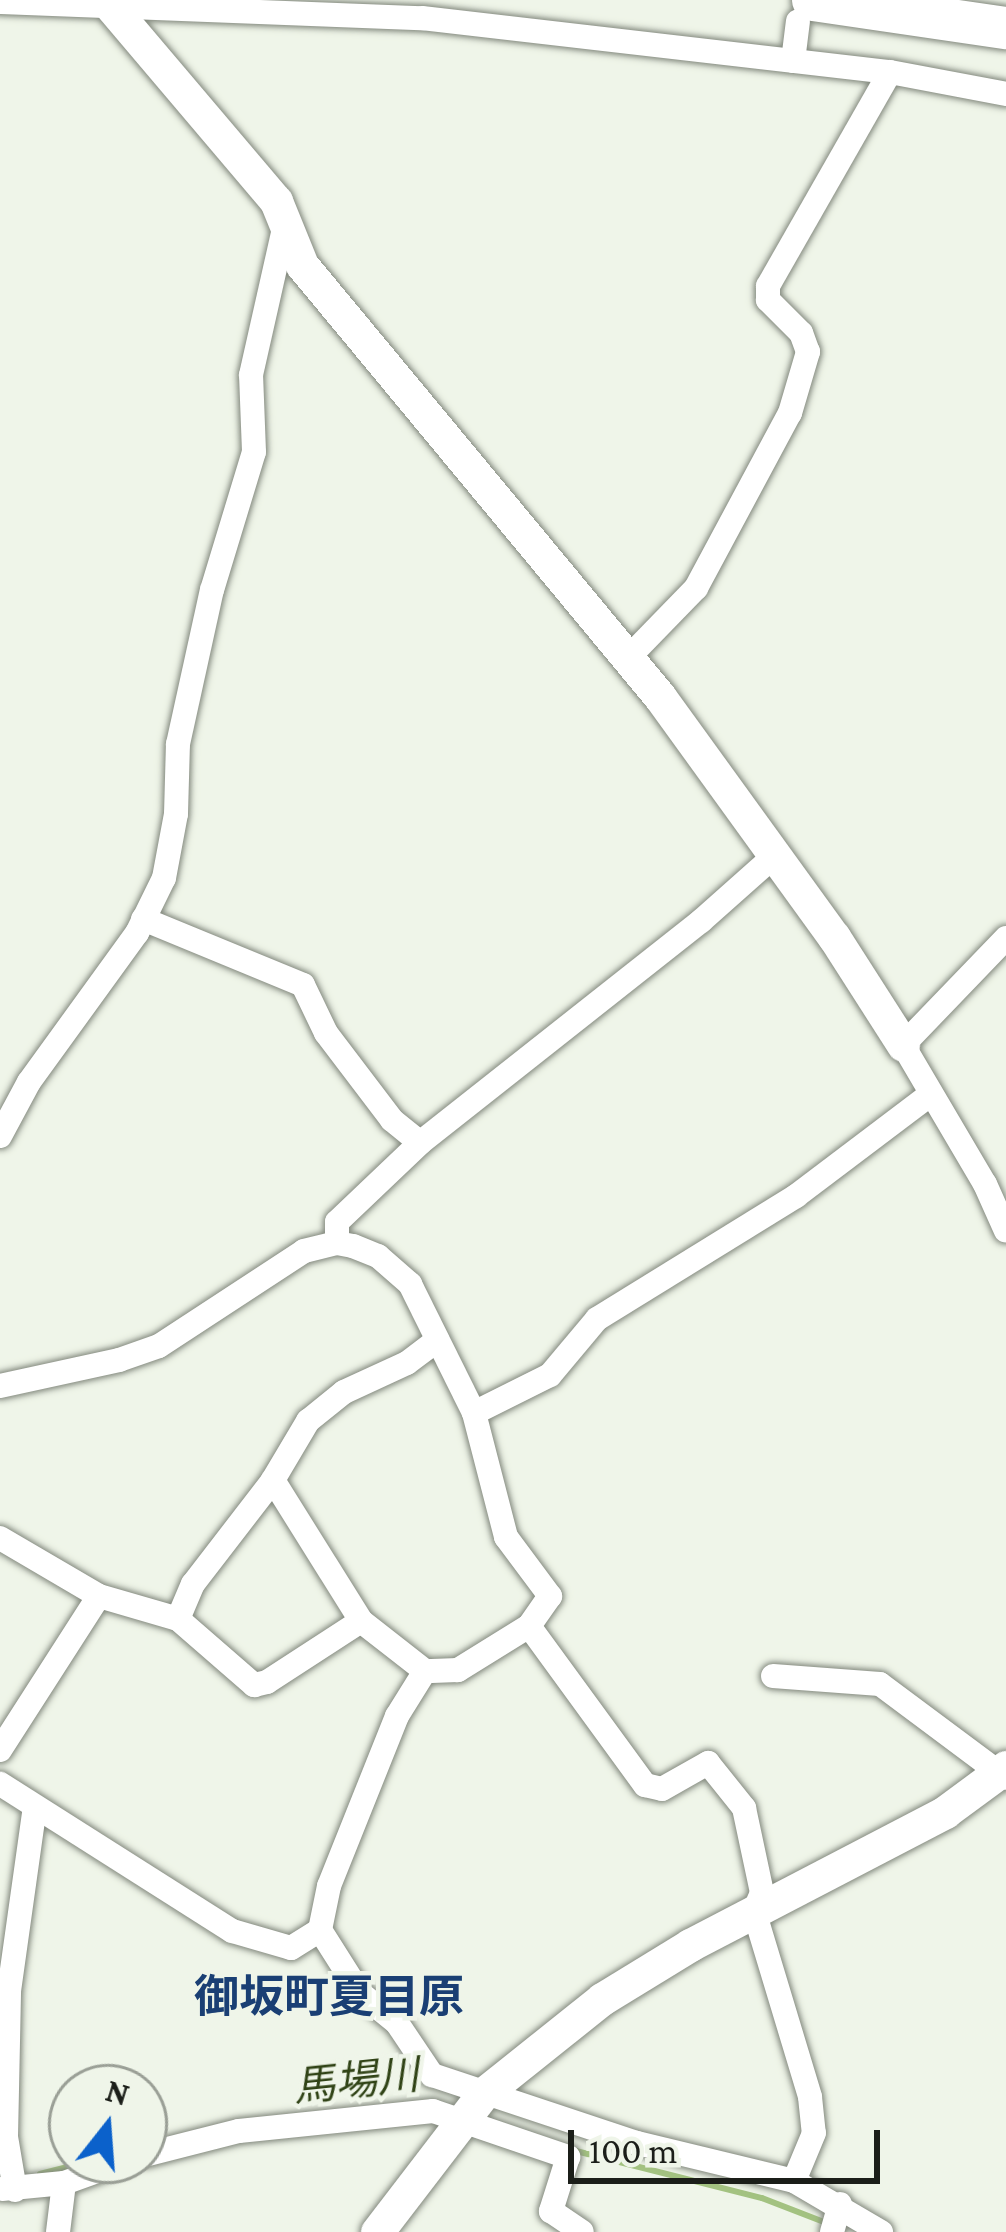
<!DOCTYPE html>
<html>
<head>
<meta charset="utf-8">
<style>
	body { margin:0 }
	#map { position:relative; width:1006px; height:2232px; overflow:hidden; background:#eff5e9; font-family:"Crimson Pro","Noto Sans JP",serif }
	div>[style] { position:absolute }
	.stream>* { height:6px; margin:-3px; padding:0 3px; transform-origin:3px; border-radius:3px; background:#a3c281 }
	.roads { filter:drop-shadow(0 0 3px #83897e) drop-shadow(0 0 3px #83897e) }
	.street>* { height:24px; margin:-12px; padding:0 12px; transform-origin:12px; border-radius:12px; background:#fff }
	.secondary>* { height:33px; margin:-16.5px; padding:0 16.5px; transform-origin:16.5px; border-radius:16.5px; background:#fff }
	.highway>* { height:42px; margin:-21px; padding:0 21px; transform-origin:21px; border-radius:21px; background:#fff }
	span { translate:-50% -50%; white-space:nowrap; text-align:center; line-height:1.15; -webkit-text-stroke:9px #eff5e9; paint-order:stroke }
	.water-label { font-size:42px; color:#304316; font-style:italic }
	.quarter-label { font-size:45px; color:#1a3f74; font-weight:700 }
	.north { position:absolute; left:48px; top:2064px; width:120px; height:120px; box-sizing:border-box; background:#eff5e9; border:3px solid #9a9f96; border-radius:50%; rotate:17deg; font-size:33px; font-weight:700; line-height:48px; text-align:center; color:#1b1e19 }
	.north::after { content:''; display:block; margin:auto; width:42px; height:54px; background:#0b61cb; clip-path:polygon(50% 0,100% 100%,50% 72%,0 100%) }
	.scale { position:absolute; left:568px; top:2130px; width:312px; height:54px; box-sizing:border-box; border:6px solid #1b1e19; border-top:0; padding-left:15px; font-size:36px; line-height:42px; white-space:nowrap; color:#1b1e19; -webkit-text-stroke:9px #eff5e9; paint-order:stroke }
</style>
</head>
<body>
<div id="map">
	<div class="stream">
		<div style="left:572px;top:2150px;width:196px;rotate:14.2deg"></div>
		<div style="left:762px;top:2198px;width:72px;rotate:21.2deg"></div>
		<div style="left:40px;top:2174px;width:53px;rotate:-14.3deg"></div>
	</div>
	<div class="roads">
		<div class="street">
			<div style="left:0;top:2px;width:422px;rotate:2.2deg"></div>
			<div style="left:422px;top:18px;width:471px;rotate:6.6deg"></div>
			<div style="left:890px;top:72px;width:118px;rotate:10.7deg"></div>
			<div style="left:793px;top:61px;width:40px;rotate:-82.9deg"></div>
			<div style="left:627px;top:659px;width:99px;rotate:-45.8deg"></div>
			<div style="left:696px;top:588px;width:199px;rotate:-61.8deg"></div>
			<div style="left:790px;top:413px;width:64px;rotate:-73.6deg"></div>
			<div style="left:808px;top:352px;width:20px;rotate:-110deg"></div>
			<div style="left:801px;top:333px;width:47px;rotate:-135deg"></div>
			<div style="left:768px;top:300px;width:14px;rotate:-90deg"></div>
			<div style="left:768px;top:286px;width:246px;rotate:-60.3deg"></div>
			<div style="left:143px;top:919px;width:173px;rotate:22.4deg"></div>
			<div style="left:303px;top:985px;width:53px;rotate:64.4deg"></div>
			<div style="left:326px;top:1033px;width:109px;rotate:52.8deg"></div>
			<div style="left:392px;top:1120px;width:36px;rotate:39deg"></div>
			<div style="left:1006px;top:938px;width:149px;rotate:133.9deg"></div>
			<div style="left:903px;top:1045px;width:161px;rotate:59.5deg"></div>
			<div style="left:985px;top:1184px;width:51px;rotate:65.9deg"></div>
			<div style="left:0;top:1136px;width:61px;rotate:-61.8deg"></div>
			<div style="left:29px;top:1082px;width:184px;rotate:-54.1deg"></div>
			<div style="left:137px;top:933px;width:61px;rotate:-63.9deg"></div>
			<div style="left:164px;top:878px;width:65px;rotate:-79.4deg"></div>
			<div style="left:176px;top:814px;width:70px;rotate:-88.4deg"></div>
			<div style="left:178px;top:744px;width:158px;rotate:-77.6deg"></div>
			<div style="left:212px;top:590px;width:144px;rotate:-73.1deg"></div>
			<div style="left:254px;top:452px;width:77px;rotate:-92.2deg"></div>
			<div style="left:251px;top:375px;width:150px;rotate:-77.3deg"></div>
			<div style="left:337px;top:1243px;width:21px;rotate:-90deg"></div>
			<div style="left:337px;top:1222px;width:115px;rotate:-43.6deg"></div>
			<div style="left:420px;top:1143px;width:358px;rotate:-38.3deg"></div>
			<div style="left:701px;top:921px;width:96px;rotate:-41.6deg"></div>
			<div style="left:0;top:1386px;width:122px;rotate:-12.3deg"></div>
			<div style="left:119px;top:1360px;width:42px;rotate:-19.3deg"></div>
			<div style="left:159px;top:1346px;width:173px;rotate:-33.2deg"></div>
			<div style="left:304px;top:1251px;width:34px;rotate:-14deg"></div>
			<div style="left:337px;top:1243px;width:16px;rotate:11deg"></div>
			<div style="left:353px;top:1246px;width:27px;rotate:22deg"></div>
			<div style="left:378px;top:1256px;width:43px;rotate:41.2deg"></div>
			<div style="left:410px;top:1284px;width:144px;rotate:63.6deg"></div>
			<div style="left:474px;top:1413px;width:128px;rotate:75.5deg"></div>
			<div style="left:506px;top:1537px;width:74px;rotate:53.3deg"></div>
			<div style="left:550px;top:1596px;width:37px;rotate:125deg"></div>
			<div style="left:529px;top:1626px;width:84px;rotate:148.2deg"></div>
			<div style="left:458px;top:1670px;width:33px;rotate:178deg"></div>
			<div style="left:425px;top:1671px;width:53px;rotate:121.9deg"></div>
			<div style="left:397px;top:1716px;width:183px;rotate:111.8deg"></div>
			<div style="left:329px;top:1886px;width:45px;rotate:101.6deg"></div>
			<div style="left:320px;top:1930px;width:34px;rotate:148deg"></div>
			<div style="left:291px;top:1948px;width:61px;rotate:-163.9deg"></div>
			<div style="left:232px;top:1931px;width:275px;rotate:-147.6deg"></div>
			<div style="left:474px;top:1413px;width:85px;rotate:-26.6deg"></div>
			<div style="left:550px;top:1375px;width:73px;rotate:-50deg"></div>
			<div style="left:597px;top:1319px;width:234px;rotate:-31.7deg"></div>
			<div style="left:796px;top:1196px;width:169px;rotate:-37.1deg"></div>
			<div style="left:273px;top:1480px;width:166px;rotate:58deg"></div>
			<div style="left:0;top:1538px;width:115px;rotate:30.4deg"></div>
			<div style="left:99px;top:1596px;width:82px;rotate:16.2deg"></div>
			<div style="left:178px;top:1619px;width:101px;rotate:41deg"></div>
			<div style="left:254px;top:1685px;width:13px;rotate:-13deg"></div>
			<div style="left:267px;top:1682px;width:112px;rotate:-33deg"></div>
			<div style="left:361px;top:1621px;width:81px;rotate:38deg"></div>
			<div style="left:178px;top:1619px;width:38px;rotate:-67deg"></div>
			<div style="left:193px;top:1584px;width:131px;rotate:-52.4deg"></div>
			<div style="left:273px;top:1480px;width:69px;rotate:-59.3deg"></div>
			<div style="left:308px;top:1421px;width:46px;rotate:-38.9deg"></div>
			<div style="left:344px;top:1392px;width:69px;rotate:-24.7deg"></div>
			<div style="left:407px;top:1363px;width:38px;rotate:-37deg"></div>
			<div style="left:529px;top:1626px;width:197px;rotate:53.9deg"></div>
			<div style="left:645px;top:1785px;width:17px;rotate:13deg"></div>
			<div style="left:662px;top:1789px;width:53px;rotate:-29.5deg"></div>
			<div style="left:708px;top:1763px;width:58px;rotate:51.3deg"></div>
			<div style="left:744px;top:1808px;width:87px;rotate:78deg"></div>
			<div style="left:762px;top:1893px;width:20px;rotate:114deg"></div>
			<div style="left:754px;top:1911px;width:194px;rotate:73.2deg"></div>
			<div style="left:810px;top:2097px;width:36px;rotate:84deg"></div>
			<div style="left:814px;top:2133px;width:52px;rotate:112.6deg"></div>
			<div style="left:773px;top:1676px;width:107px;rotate:4.3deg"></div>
			<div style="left:880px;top:1684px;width:157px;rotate:36.7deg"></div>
			<div style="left:0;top:1750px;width:183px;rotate:-57.3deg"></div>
			<div style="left:320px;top:1930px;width:75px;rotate:57.6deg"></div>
			<div style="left:360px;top:1993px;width:48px;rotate:39deg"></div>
			<div style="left:397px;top:2023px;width:63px;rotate:56.1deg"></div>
			<div style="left:432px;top:2075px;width:216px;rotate:18.4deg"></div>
			<div style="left:637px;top:2143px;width:162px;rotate:13.6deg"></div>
			<div style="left:794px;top:2181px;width:101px;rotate:30.4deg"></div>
			<div style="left:144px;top:2155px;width:98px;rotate:-14.2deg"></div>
			<div style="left:239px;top:2131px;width:195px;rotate:-5.9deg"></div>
			<div style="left:433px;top:2111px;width:143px;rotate:18.8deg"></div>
			<div style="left:568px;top:2157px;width:57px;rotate:107.5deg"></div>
			<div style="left:551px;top:2211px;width:37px;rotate:34deg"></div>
			<div style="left:2px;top:2189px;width:62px;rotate:-5.5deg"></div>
			<div style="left:64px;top:2183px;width:68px;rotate:-19.8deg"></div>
			<div style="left:15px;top:2190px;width:54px;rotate:-99.6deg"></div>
			<div style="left:6px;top:2137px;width:146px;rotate:-88.8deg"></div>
			<div style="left:9px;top:1991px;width:186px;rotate:-82deg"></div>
			<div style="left:58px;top:2232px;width:49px;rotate:-83deg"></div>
			<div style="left:832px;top:2232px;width:29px;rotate:-74deg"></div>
		</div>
		<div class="secondary">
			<div style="left:108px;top:3px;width:260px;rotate:49.7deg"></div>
			<div style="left:276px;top:201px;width:69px;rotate:67.9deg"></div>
			<div style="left:302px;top:265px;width:561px;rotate:50.35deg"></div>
			<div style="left:660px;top:697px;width:296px;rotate:54.1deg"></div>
			<div style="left:834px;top:937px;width:128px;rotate:57.4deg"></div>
			<div style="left:377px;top:2232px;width:174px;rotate:-52.5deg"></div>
			<div style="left:483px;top:2094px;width:152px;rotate:-38.6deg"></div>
			<div style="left:602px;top:1999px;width:103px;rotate:-31.5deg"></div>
			<div style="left:690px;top:1945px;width:288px;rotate:-27.5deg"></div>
			<div style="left:945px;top:1812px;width:76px;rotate:-36.4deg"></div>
		</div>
		<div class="highway">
			<div style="left:813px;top:0;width:195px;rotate:8.3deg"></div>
		</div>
	</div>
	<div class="water-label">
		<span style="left:356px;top:2081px;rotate:-6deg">馬場川</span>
	</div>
	<div class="quarter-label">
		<span style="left:329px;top:1998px">御坂町夏目原</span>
	</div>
	<div class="north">N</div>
	<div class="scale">100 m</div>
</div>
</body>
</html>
